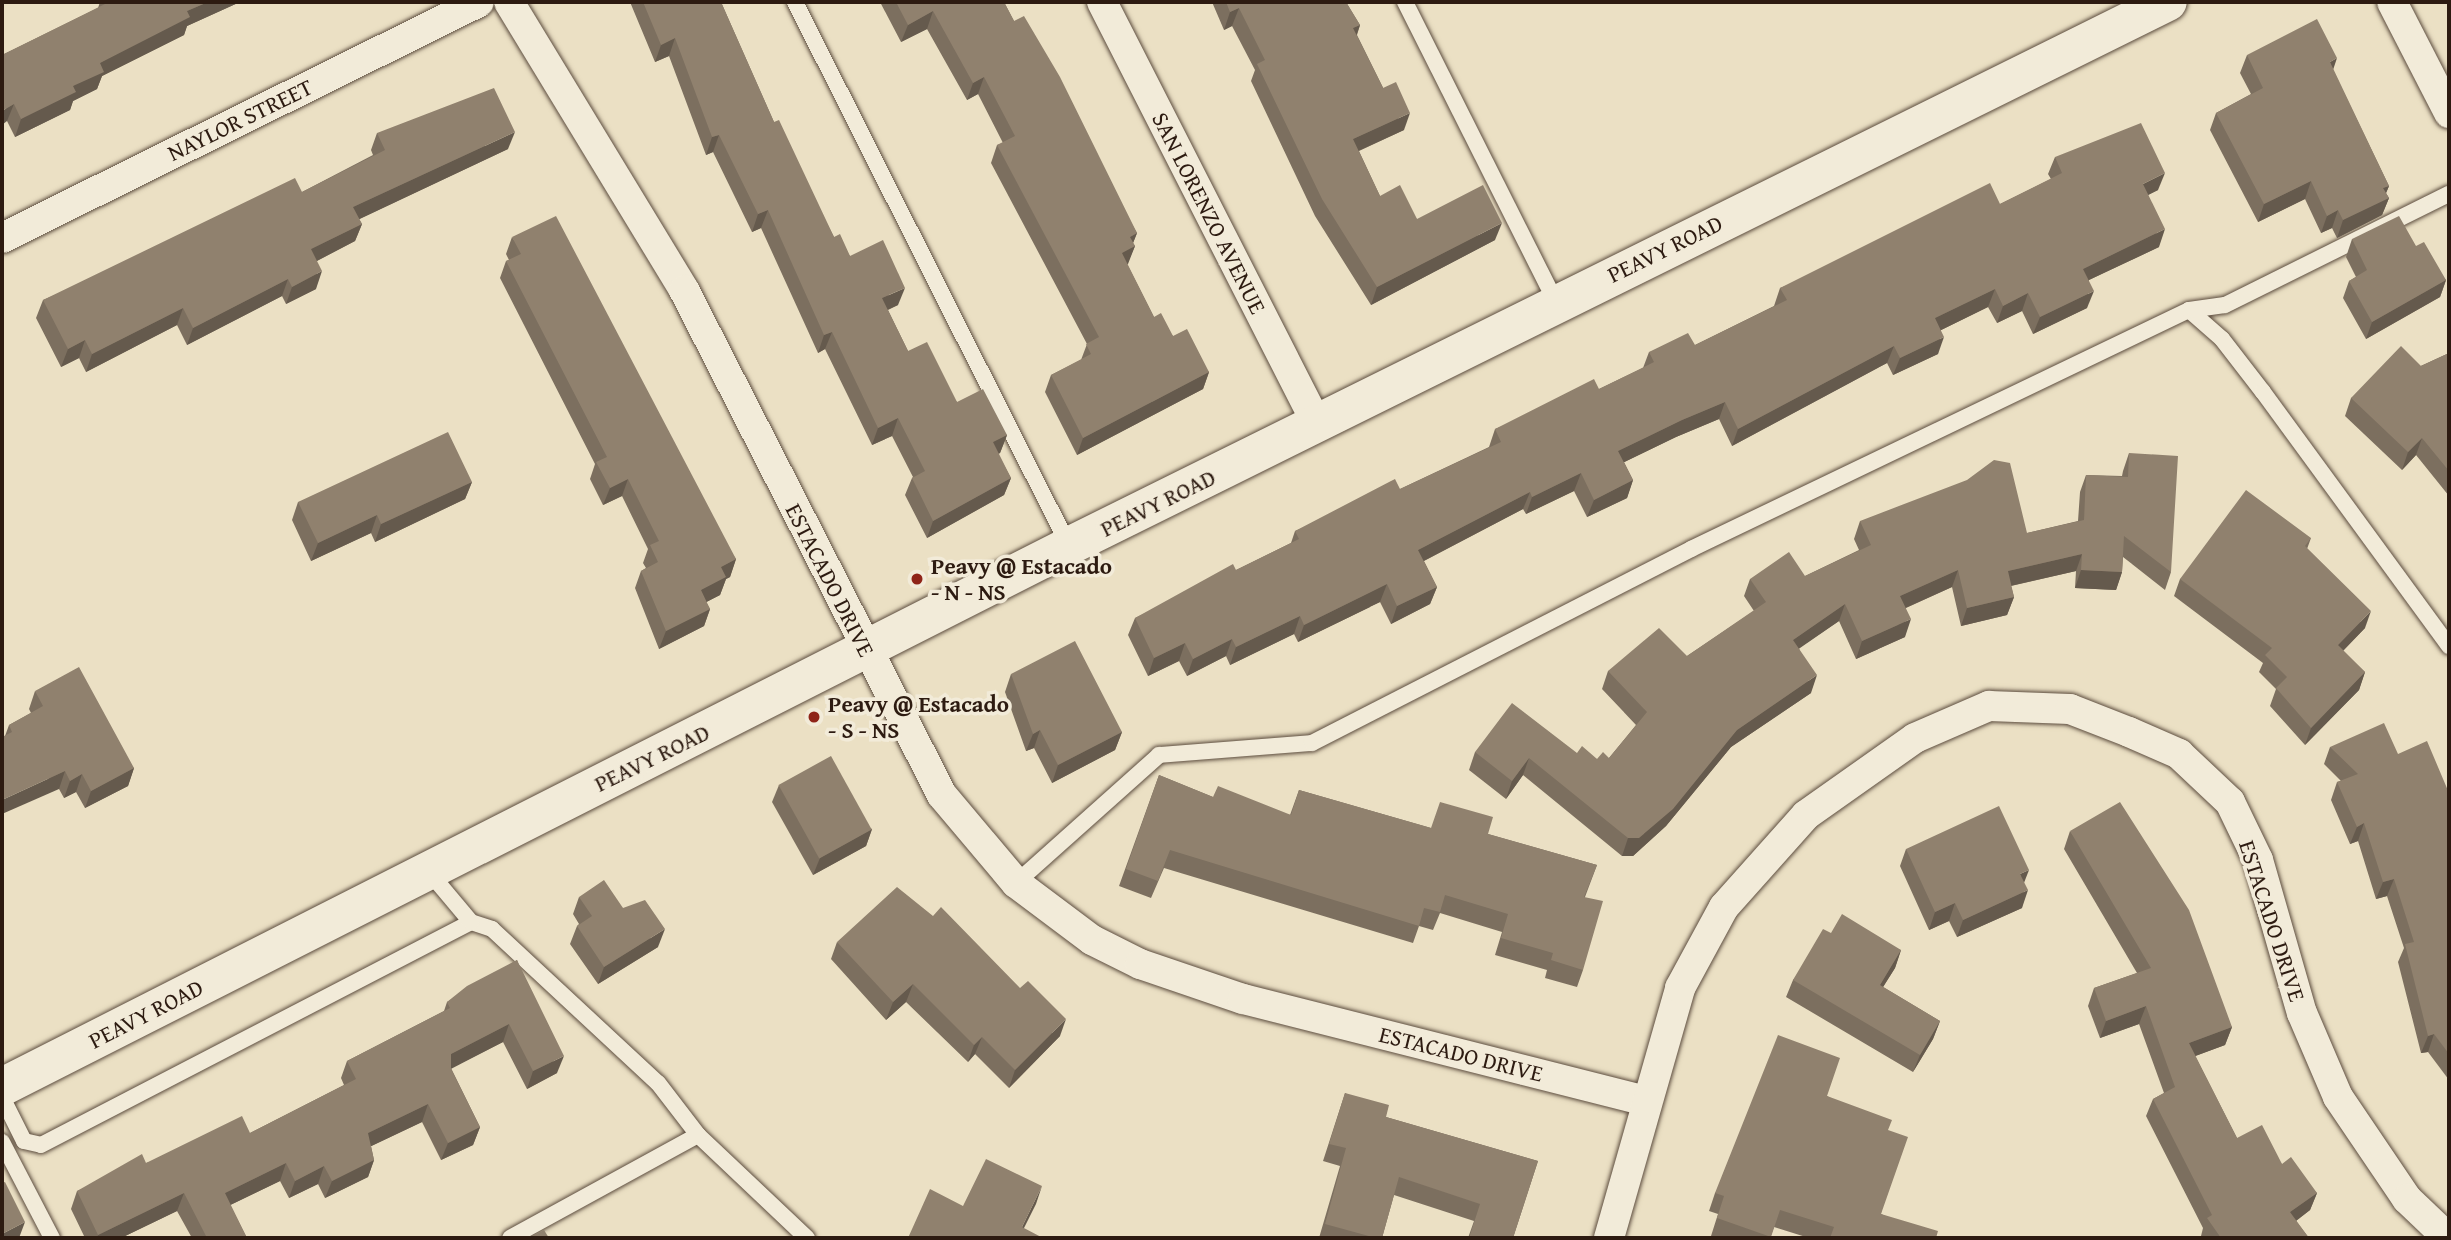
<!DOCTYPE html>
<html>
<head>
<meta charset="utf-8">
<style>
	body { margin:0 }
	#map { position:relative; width:2451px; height:1240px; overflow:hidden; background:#ebe0c4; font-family:"Gentium Book Plus",serif }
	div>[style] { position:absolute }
	.roads { filter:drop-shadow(0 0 2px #5c4c3e) drop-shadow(0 0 2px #5c4c3e) }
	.lane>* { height:16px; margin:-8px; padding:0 8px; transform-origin:8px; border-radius:8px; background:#f2ebd9 }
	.street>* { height:30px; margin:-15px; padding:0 15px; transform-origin:15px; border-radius:15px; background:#f2ebd9 }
	.secondary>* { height:38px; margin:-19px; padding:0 19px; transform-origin:19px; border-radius:19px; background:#f2ebd9 }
	.wall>* { inset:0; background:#7c6f5f }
	.shaded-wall>* { inset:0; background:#655a4d }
	.building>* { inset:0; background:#90816e; transform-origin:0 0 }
	.dots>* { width:19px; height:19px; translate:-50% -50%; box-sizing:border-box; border:4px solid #f2ebd9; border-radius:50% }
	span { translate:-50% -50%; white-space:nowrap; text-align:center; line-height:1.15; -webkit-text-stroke:7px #f2ebd9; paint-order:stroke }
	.street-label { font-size:23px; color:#2d1b11 }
	.poi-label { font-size:23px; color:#2d1b11; font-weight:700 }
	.left { translate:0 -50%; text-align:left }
	.frame { position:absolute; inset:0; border:4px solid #2d1b11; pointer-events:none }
</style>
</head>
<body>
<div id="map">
	<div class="roads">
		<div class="lane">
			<div style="left:795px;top:2px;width:609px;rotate:63.27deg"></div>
			<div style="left:1405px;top:2px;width:336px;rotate:63.3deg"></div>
			<div style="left:2189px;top:310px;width:44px;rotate:41.3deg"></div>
			<div style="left:2222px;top:339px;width:67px;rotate:52.3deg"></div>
			<div style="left:2263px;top:392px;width:315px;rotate:53.8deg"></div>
			<div style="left:1016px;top:883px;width:192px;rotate:-41.8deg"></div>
			<div style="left:1159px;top:755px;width:153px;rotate:-4.5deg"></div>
			<div style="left:1312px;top:743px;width:426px;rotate:-27.1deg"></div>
			<div style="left:1691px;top:549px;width:552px;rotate:-25.64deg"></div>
			<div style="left:2189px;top:310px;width:36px;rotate:-8deg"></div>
			<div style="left:2225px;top:305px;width:250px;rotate:-26.4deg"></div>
			<div style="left:471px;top:922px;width:22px;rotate:18deg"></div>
			<div style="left:492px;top:929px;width:226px;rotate:42.9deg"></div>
			<div style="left:658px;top:1083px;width:66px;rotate:52.4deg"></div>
			<div style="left:698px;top:1135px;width:214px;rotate:151.3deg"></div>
			<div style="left:2px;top:1097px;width:49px;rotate:63.4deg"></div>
			<div style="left:24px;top:1141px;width:17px;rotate:13deg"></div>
			<div style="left:41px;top:1145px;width:484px;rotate:-27.4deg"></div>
			<div style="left:471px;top:922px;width:65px;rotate:-130deg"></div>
			<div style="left:698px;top:1135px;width:150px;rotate:43.4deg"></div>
			<div style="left:2px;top:1142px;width:108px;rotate:62.5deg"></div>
		</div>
		<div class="street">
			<div style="left:509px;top:2px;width:337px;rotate:58.7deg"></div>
			<div style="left:684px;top:290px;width:567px;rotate:62.94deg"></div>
			<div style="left:942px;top:795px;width:115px;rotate:49.9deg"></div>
			<div style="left:1016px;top:883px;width:95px;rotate:36.9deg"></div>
			<div style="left:1092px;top:940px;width:54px;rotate:26.6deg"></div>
			<div style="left:1140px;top:964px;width:109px;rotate:18.8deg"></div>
			<div style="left:1243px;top:999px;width:415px;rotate:14.2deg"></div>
			<div style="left:1102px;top:2px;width:474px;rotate:63deg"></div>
			<div style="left:2392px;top:2px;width:125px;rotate:62.8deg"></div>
			<div style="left:2px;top:238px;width:532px;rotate:-26.32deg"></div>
			<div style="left:1609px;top:1238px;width:260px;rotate:-74.1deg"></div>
			<div style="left:1680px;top:988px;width:92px;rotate:-61.5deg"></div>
			<div style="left:1724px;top:907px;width:123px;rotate:-48.3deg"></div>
			<div style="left:1806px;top:815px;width:133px;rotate:-35.2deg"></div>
			<div style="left:1915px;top:738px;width:81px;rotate:-23.4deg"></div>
			<div style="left:1989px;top:706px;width:81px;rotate:2.1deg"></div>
			<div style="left:2070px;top:709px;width:63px;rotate:21.3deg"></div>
			<div style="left:2129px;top:732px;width:55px;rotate:23.7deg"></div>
			<div style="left:2179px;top:754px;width:70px;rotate:43.3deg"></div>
			<div style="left:2230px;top:802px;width:64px;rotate:64.2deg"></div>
			<div style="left:2258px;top:860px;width:159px;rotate:74deg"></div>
			<div style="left:2302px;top:1013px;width:91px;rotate:66.8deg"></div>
			<div style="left:2338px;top:1097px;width:123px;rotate:55.9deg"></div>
			<div style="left:2407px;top:1199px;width:57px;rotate:43.6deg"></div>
		</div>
		<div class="secondary">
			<div style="left:2px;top:1087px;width:1196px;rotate:-26.89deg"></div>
			<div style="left:1069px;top:546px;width:1226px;rotate:-26.34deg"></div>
		</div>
	</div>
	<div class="wall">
		<div style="clip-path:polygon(100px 2px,240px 2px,187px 26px,184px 35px,102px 76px,97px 89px,73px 101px,70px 110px,15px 137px,7px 121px,2px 55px,98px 8px)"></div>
		<div style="clip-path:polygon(630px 2px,721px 2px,774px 122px,834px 237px,850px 256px,898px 305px,888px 310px,908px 351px,957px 402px,1007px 435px,1000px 453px,998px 454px,1011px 478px,1004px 495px,927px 538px,905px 495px,912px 478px,913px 477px,892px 436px,872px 445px,825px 349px,818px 353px,761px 228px,752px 232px,713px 152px,706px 155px,669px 56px,655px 62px)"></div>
		<div style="clip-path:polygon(880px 2px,1004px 2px,1014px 21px,1137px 233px,1133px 243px,1135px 246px,1127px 264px,1154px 317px,1209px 372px,1203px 389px,1077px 455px,1045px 392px,1051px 375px,1081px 360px,1087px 344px,991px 163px,997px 145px,1003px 143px,978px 94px,967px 100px,927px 29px,901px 42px)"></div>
		<div style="clip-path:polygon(1212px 2px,1346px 2px,1360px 25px,1357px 35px,1404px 130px,1359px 151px,1380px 196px,1417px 219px,1495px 240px,1371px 305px,1315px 216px,1251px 81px,1255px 70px,1232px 26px,1224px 30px)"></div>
		<div style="clip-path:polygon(2247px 55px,2333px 70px,2389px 186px,2386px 193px,2389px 198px,2382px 215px,2337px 238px,2332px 228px,2321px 233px,2305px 199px,2258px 222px,2210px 130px,2216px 113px,2251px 94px,2240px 73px)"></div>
		<div style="clip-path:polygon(377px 133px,508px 149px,359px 219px,362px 224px,355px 241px,317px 261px,316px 289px,286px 304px,282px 296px,187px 345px,177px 325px,86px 372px,79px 358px,61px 367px,36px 318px,43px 300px,302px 192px,373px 155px,371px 150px)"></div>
		<div style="clip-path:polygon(2055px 157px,2158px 190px,2148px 195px,2159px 247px,2089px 280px,2087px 308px,2033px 334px,2022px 311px,1997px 323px,1988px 307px,1941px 330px,1938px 354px,1893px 375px,1887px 363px,1732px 446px,1719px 419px,1676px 437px,1624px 462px,1633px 480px,1627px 498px,1587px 517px,1574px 491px,1526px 514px,1523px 509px,1424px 561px,1437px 587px,1430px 604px,1391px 624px,1380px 602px,1298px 642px,1294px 634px,1230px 665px,1226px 656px,1187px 676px,1179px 661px,1148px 676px,1128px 635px,1135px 618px,1236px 570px,1291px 543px,1295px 531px,1400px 489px,1489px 447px,1495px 429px,1599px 389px,1643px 368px,1649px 352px,1695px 345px,1774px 306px,1780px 288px,2000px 204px,2051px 179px,2048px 174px)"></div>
		<div style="clip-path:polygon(512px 237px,736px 559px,730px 577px,726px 579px,720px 595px,706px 602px,710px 609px,704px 626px,659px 649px,635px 588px,641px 571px,646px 568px,643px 563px,648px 549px,622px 496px,603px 505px,590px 479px,595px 464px,500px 278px,506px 261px,509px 260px,506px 254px)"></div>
		<div style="clip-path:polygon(2352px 239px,2416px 246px,2446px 280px,2440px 297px,2366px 339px,2343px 298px,2349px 281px,2356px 277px,2346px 257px)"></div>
		<div style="clip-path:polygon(2449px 353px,2449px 496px,2416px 455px,2402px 470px,2345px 416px,2351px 398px)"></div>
		<div style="clip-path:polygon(2129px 453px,2171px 572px,2165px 590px,2123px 557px,2122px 572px,2116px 590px,2075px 588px,2076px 571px,2011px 586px,2014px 597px,2007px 615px,1961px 626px,1952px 587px,1906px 608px,1905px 637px,1856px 659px,1839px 621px,1799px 648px,1811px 693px,1731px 747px,1666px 826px,1633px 856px,1622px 856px,1523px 775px,1506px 799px,1469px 770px,1475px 752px,1577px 753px,1597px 759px,1609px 758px,1636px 725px,1602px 689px,1608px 671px,1687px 656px,1754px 611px,1744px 596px,1750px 579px,1805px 576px,1859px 550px,1854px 539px,1860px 521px,2027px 533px,2078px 521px,2080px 492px,2086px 475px,2122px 476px,2123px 471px)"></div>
		<div style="clip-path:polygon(472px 482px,465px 499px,375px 542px,371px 533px,311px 561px,292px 520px,298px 502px)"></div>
		<div style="clip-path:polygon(2311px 538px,2307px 549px,2365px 628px,2343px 651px,2365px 672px,2359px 690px,2305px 745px,2270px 706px,2276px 689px,2259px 672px,2263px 663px,2174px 596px,2180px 579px)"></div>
		<div style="clip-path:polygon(1011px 674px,1122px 732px,1115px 750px,1052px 783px,1034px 748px,1026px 751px,1005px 692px)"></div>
		<div style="clip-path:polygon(35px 691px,134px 768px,128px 786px,85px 808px,76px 792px,64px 798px,59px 789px,5px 736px,9px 725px,31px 713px,29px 709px)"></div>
		<div style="clip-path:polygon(2330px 747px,2398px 754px,2449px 793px,2449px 1080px,2428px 1052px,2421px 1053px,2398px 962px,2404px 948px,2387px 896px,2376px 899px,2358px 841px,2350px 844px,2331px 800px,2337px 782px,2341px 781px,2324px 764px)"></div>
		<div style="clip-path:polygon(1159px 775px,1213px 797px,1290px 815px,1299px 790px,1431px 828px,1488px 834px,1597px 865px,1585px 897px,1583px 970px,1577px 987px,1545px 978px,1547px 970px,1495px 955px,1502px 932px,1440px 913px,1433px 930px,1419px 926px,1413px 943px,1164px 868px,1151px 898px,1119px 886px)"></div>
		<div style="clip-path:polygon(779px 785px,872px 829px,866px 846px,813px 875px,772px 802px)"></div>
		<div style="clip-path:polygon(2070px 831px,2232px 1027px,2225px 1045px,2195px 1056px,2237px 1138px,2282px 1164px,2317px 1193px,2310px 1210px,2296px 1221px,2309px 1238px,2202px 1238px,2201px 1236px,2203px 1228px,2146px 1116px,2153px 1099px,2164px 1093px,2139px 1024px,2100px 1038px,2088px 1006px,2094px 988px,2137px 973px,2064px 849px)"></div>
		<div style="clip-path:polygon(1906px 849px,2024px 882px,2022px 908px,1957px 937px,1949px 921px,1929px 930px,1900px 866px)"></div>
		<div style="clip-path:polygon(579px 897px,623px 908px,658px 947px,598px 984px,570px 944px,577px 926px,579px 924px,573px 914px)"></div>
		<div style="clip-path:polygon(1831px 933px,1901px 950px,1895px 968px,1883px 987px,1940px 1021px,1933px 1039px,1913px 1072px,1786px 997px,1793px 980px)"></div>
		<div style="clip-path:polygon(837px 942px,1060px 1036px,1009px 1088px,975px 1054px,968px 1062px,906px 1002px,886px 1020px,831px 959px)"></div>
		<div style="clip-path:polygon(517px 960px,557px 1073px,527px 1089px,503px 1042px,451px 1068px,480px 1127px,473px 1145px,441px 1160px,422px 1122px,371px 1146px,374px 1160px,368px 1177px,325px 1198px,318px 1184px,289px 1198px,280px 1181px,230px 1205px,247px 1238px,192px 1238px,177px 1211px,121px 1238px,85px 1238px,71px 1209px,77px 1191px,146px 1163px,250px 1133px,344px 1085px,341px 1078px,347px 1061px,444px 1011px,447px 1002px)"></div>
		<div style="clip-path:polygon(1345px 1093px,1386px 1117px,1538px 1161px,1513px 1238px,1468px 1238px,1474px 1221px,1394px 1195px,1382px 1238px,1319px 1238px,1340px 1166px,1323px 1161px)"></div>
		<div style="clip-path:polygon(1827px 1096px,1888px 1130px,1881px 1214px,1936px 1238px,1809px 1238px,1774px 1227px,1770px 1238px,1717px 1238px,1711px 1236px,1718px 1214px,1709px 1211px,1715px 1193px)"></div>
	</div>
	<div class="shaded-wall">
		<div style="clip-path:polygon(208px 2px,240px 2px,187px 26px,184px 35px,102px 76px,97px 89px,73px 101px,70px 110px,15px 137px,21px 119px,73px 86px,100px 63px,187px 11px)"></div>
		<div style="clip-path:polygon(1239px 8px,1232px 26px,1224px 30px,1230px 12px)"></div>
		<div style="clip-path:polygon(933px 11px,927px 29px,901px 42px,908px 25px)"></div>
		<div style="clip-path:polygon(1360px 25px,1354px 42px,1353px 28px)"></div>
		<div style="clip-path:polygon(675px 38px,669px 56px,655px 62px,661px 45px)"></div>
		<div style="clip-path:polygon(2337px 58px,2331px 76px,2330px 62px)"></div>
		<div style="clip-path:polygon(984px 77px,978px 94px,967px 100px,973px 83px)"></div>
		<div style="clip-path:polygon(14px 104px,7px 121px,2px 125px,2px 111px)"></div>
		<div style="clip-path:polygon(1410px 113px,1404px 130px,1347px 156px,1353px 139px)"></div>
		<div style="clip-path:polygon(515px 132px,508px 149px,347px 225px,353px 207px)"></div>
		<div style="clip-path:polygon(719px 135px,713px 152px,706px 155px,712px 137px)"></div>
		<div style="clip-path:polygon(2165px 173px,2158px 190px,2136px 201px,2143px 184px)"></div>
		<div style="clip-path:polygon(2311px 181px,2305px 199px,2258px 222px,2264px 204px)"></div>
		<div style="clip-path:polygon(2389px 186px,2383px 200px,2389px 198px,2382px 215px,2337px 238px,2343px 220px,2383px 188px)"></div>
		<div style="clip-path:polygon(768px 210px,761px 228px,752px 232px,758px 214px)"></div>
		<div style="clip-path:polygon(2338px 210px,2332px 228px,2321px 233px,2327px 216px)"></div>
		<div style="clip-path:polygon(1502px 223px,1495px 240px,1371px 305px,1377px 287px)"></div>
		<div style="clip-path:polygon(362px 224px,355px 241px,305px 267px,311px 249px)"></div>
		<div style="clip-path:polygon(2165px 229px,2159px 247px,2076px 286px,2083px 269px)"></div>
		<div style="clip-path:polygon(1137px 233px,1131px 248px,1135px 246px,1128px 264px,1115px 271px,1122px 253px,1130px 237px)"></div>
		<div style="clip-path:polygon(322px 271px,316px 289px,286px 304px,292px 287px)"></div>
		<div style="clip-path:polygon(288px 279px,282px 296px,187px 345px,193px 328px)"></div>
		<div style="clip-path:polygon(2446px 280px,2440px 297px,2366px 339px,2372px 322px)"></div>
		<div style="clip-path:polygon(905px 288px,898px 305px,876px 315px,882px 298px)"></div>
		<div style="clip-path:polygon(1995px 289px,1988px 307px,1929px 336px,1935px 318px)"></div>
		<div style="clip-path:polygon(2094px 291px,2087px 308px,2033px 334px,2040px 317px)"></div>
		<div style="clip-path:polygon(2028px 293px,2022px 311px,1997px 323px,2003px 306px)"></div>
		<div style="clip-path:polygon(183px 308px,177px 325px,86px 372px,92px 354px)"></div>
		<div style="clip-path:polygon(832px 332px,825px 349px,818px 353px,824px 335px)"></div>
		<div style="clip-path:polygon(1944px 337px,1938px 354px,1893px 375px,1900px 358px)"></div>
		<div style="clip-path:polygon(85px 340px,79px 358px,61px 367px,68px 349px)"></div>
		<div style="clip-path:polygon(1894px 346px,1887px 363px,1732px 446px,1738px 429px)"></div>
		<div style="clip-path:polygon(1209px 372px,1203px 389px,1077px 455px,1083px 438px)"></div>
		<div style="clip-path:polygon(1725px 402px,1719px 419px,1676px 437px,1612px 468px,1618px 451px,1682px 420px)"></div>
		<div style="clip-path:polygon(898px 418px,892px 436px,872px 445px,878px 428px)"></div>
		<div style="clip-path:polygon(1007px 435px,1000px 453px,986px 459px,993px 442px)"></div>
		<div style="clip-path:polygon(2422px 438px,2416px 455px,2402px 470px,2408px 452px)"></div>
		<div style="clip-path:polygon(1581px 473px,1574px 491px,1526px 514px,1532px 497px)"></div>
		<div style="clip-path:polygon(1011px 478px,1004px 495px,927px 538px,933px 521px)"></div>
		<div style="clip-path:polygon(628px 479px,622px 496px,603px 505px,610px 488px)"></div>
		<div style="clip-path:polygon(1633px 480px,1627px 498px,1587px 517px,1594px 500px)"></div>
		<div style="clip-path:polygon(472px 482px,465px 499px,375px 542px,381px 524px)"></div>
		<div style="clip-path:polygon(1530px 492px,1523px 509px,1412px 567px,1418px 550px)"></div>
		<div style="clip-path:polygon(377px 515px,371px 533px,311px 561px,318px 543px)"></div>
		<div style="clip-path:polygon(2082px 554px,2076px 571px,2001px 588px,2008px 571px)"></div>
		<div style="clip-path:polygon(736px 559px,730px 577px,726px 579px,720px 595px,695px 608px,701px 590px,721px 567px)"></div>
		<div style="clip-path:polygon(1958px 570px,1952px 587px,1894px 613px,1900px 596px)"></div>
		<div style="clip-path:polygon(2081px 570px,2122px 572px,2116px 590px,2075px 588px)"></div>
		<div style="clip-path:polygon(1387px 584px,1380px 602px,1298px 642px,1304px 625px)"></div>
		<div style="clip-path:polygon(1437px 587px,1430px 604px,1391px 624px,1397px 606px)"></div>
		<div style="clip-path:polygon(2014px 597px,2007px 615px,1961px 626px,1967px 608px)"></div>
		<div style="clip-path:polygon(1845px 604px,1839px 621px,1787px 657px,1793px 640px)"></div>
		<div style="clip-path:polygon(710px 609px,704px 626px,659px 649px,666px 631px)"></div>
		<div style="clip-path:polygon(2371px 611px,2365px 628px,2331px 663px,2338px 645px)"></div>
		<div style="clip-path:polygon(1300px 616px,1294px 634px,1230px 665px,1236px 647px)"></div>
		<div style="clip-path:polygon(1911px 619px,1905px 637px,1856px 659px,1862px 641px)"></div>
		<div style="clip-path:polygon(1232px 639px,1226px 656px,1187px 676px,1193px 659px)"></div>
		<div style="clip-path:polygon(1185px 643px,1179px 661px,1148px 676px,1154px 658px)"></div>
		<div style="clip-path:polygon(2365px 672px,2359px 690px,2305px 745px,2311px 728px)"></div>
		<div style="clip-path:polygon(1817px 675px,1811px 693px,1731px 747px,1666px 826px,1633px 856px,1622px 856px,1628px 838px,1737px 730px)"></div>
		<div style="clip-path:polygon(1040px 730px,1034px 748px,1026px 751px,1033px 734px)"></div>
		<div style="clip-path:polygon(1122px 732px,1115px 750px,1052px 783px,1058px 765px)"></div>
		<div style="clip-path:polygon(1529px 758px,1523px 775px,1506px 799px,1512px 781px)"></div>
		<div style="clip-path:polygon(134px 768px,128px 786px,85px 808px,91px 791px)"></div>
		<div style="clip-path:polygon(65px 771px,59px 789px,2px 814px,2px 800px)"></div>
		<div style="clip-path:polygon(82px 774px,76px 792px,64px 798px,70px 781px)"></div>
		<div style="clip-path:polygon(2364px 823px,2358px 841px,2350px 844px,2357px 827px)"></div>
		<div style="clip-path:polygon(872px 829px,866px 846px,813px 875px,820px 858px)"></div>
		<div style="clip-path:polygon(2029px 870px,2022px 888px,2020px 874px)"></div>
		<div style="clip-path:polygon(2394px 879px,2387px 896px,2376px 899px,2383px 882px)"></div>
		<div style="clip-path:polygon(2028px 890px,2022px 908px,1957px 937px,1963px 920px)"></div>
		<div style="clip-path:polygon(1955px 903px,1949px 921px,1929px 930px,1935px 912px)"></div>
		<div style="clip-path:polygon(665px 929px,658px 947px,598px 984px,604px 967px)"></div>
		<div style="clip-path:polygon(1901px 950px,1895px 968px,1873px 1003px,1880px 985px)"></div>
		<div style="clip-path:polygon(913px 984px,906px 1002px,886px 1020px,893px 1002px)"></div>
		<div style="clip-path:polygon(2146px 1006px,2139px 1024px,2100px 1038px,2106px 1021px)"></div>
		<div style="clip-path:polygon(1066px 1019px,1060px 1036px,1009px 1088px,1015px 1070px)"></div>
		<div style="clip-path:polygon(1940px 1021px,1933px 1039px,1913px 1072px,1920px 1055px)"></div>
		<div style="clip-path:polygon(509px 1024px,503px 1042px,445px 1072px,451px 1054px)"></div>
		<div style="clip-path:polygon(2232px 1027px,2225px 1045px,2182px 1061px,2189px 1043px)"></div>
		<div style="clip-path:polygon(2434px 1034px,2428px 1052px,2421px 1053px,2428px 1036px)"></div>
		<div style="clip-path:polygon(982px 1037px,975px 1054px,968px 1062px,974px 1045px)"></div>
		<div style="clip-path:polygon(564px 1056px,557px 1073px,527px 1089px,533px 1071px)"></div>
		<div style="clip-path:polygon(428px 1104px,422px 1122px,361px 1151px,368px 1133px)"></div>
		<div style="clip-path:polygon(480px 1127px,473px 1145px,441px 1160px,448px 1143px)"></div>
		<div style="clip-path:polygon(374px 1160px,368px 1177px,325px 1198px,332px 1181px)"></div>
		<div style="clip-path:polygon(286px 1163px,280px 1181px,218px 1211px,225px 1193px)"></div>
		<div style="clip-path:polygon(324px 1166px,318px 1184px,289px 1198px,295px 1181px)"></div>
		<div style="clip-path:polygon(1042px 1186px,1036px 1204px,1019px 1238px,1022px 1227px)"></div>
		<div style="clip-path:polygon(184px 1193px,177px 1211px,121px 1238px,97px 1238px,98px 1235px)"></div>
		<div style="clip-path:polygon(2317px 1193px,2310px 1210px,2284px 1230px,2290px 1212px)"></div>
		<div style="clip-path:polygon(25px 1222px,19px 1238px,2px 1238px,2px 1234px)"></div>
	</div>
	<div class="building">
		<div style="clip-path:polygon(106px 2px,208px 2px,187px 11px,190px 17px,100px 63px,104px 72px,73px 86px,76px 92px,21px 119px,14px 104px,2px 111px,2px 55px,107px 3px)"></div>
		<div style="clip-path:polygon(643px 2px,721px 2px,774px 122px,779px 120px,834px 237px,840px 234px,850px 256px,883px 240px,905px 288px,882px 298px,908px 351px,927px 342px,957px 402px,983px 389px,1007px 435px,993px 442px,1011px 478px,933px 521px,912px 478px,925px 471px,898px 418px,878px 428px,832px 332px,824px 335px,768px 210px,758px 214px,719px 135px,712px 137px,675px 38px,661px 45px)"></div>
		<div style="clip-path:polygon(896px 2px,1004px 2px,1014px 21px,1024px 16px,1060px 77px,1137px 233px,1130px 237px,1135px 246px,1122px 253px,1154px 317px,1161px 313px,1173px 336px,1187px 329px,1209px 372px,1083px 438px,1051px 375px,1091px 354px,1086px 344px,1099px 337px,997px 145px,1015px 136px,984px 77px,973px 83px,933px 11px,908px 25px)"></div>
		<div style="clip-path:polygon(1226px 2px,1346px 2px,1360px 25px,1353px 28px,1383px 88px,1396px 82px,1410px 113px,1353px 139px,1380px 196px,1400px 185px,1417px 219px,1483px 185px,1502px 223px,1377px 287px,1322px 199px,1257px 64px,1265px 60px,1239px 8px,1230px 12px)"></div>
		<div style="clip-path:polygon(2317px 19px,2337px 58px,2330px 62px,2389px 186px,2383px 188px,2389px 198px,2343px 220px,2338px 210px,2327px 216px,2311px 181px,2264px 204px,2216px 113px,2263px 88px,2247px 55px)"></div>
		<div style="clip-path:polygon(494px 88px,515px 132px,353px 207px,362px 224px,311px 249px,322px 271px,292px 287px,288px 279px,193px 328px,183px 308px,92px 354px,85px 340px,68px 349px,43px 300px,295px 178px,302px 192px,385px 150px,377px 133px)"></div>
		<div style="clip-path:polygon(2141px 123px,2165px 173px,2143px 184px,2165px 229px,2083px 269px,2094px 291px,2040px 317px,2028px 293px,2003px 306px,1995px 289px,1935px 318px,1944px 337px,1900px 358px,1894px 346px,1738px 429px,1725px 402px,1682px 420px,1618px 451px,1633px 480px,1594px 500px,1581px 473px,1532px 497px,1530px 492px,1418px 550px,1437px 587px,1397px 606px,1387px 584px,1304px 625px,1300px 616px,1236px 647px,1232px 639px,1193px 659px,1185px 643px,1154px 658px,1135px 618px,1233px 564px,1236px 570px,1299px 539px,1295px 531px,1395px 479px,1400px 489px,1501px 442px,1495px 429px,1594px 379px,1599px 389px,1654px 362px,1649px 352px,1688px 333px,1695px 345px,1787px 300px,1780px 288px,1990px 183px,2000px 204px,2062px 173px,2055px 157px)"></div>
		<div style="clip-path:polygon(556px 216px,736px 559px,721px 567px,726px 577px,701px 590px,710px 609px,666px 631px,641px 571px,658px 562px,650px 545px,659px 541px,628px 479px,610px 488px,596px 462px,607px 457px,506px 261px,521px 254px,512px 237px)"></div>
		<div style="clip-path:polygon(2399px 216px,2416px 246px,2424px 242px,2446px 280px,2372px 322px,2349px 281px,2367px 270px,2352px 239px)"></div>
		<div style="clip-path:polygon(2401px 346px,2421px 366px,2449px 353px,2449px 471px,2422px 438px,2408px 452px,2351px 398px)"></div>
		<div style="clip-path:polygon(448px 432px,472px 482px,381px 524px,377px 515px,318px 543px,298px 502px)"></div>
		<div style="clip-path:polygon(2129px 453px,2178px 456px,2171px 572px,2124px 536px,2122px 572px,2081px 570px,2082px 554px,2008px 571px,2014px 597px,1967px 608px,1958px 570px,1900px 596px,1911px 619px,1862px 641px,1845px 604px,1793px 640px,1817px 675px,1737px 730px,1673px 809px,1639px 838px,1628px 838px,1529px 758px,1512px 781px,1475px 752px,1512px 703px,1577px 753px,1582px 746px,1597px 759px,1603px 752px,1609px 758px,1647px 712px,1608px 671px,1659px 628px,1687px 656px,1766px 602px,1750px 579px,1789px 552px,1805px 576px,1871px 545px,1860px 521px,1967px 480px,1994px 460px,2010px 463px,2027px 533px,2084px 520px,2086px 475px,2128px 477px)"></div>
		<div style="clip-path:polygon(2246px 490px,2311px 538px,2305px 546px,2371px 611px,2338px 645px,2365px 672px,2311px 728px,2276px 688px,2287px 677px,2265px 655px,2272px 648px,2180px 579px)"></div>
		<div style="clip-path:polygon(1075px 641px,1122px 732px,1058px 765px,1040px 730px,1033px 734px,1011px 674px)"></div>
		<div style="clip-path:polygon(79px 667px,134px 768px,91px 791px,82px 774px,70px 781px,65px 771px,2px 800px,2px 737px,12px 732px,9px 725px,43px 706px,35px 691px)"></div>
		<div style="clip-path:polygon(2384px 723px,2398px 754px,2427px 741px,2449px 793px,2449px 1054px,2434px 1034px,2428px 1036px,2405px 944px,2414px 942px,2394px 879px,2383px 882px,2364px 823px,2357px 827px,2337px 782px,2358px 774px,2330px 747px)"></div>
		<div style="left:831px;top:756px;width:84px;height:60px;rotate:61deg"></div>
		<div style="clip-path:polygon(1159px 775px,1213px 797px,1218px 786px,1291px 815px,1299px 790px,1431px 828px,1440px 802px,1493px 817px,1488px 834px,1597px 865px,1584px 897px,1603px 901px,1583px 970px,1551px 960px,1553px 953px,1501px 938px,1508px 914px,1445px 895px,1440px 912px,1424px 908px,1419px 926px,1170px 850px,1158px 881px,1126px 869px)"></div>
		<div style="clip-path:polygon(2120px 802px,2189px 910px,2232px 1027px,2189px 1043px,2237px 1138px,2262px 1125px,2282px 1164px,2291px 1157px,2317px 1193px,2290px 1212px,2309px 1238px,2221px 1238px,2207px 1218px,2212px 1215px,2153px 1099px,2175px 1087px,2146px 1006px,2106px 1021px,2094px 988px,2151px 968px,2070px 831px)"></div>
		<div style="clip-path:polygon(1999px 806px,2029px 870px,2020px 874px,2028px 890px,1963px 920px,1955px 903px,1935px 912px,1906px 849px)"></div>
		<div style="clip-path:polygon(604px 880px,623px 908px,645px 900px,665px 929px,604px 967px,577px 926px,592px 916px,579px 897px)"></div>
		<div style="clip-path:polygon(897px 887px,933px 916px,941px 907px,1020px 988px,1028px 981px,1066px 1019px,1015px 1070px,982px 1037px,974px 1045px,913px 984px,893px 1002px,837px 942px)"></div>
		<div style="clip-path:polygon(1842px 914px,1901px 950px,1880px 985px,1940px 1021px,1920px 1055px,1793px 980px,1823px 929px,1831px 933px)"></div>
		<div style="clip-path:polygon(517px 960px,564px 1056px,533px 1071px,509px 1024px,451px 1054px,451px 1069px,480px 1127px,448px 1143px,428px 1104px,368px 1133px,374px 1160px,332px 1181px,324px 1166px,295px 1181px,286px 1163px,225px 1193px,247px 1238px,207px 1238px,184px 1193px,98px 1235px,77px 1191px,142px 1154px,146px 1163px,242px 1116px,250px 1133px,356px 1079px,347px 1061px,450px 1008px,447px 1002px,467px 986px)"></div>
		<div style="clip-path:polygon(1778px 1035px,1840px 1058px,1827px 1096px,1892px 1120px,1888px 1130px,1908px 1137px,1881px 1214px,1938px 1231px,1936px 1238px,1830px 1238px,1834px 1227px,1780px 1210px,1771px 1237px,1717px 1218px,1724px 1196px,1715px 1193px)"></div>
		<div style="clip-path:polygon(1345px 1093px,1389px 1105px,1386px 1117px,1538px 1161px,1513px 1238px,1469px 1238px,1480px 1204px,1399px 1177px,1382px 1238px,1376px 1238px,1325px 1224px,1346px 1148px,1329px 1144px)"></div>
		<div style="clip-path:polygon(986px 1159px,1042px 1186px,1022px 1227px,1043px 1238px,908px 1238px,930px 1189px,963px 1206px)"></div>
		<div style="clip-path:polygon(5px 1182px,25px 1222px,2px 1234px,2px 1183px)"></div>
		<div style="clip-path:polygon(544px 1230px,549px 1238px,528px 1238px)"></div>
	</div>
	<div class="dots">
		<div style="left:917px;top:579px;background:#8f2418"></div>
		<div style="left:814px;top:717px;background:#8f2418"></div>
	</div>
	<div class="street-label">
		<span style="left:240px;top:120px;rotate:-26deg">NAYLOR STREET</span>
		<span style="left:1209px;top:213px;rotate:63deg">SAN LORENZO AVENUE</span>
		<span style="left:1665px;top:249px;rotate:-26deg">PEAVY ROAD</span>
		<span style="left:1158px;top:503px;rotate:-26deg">PEAVY ROAD</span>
		<span style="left:830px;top:580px;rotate:63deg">ESTACADO DRIVE</span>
		<span style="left:652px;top:758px;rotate:-26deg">PEAVY ROAD</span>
		<span style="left:2272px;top:921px;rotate:72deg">ESTACADO DRIVE</span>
		<span style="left:146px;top:1014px;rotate:-27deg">PEAVY ROAD</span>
		<span style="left:1461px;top:1054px;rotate:14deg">ESTACADO DRIVE</span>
	</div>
	<div class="poi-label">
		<span class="left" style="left:931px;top:579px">Peavy @ Estacado<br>- N - NS</span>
		<span class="left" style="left:828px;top:717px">Peavy @ Estacado<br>- S - NS</span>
	</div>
	<div class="frame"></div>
</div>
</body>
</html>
